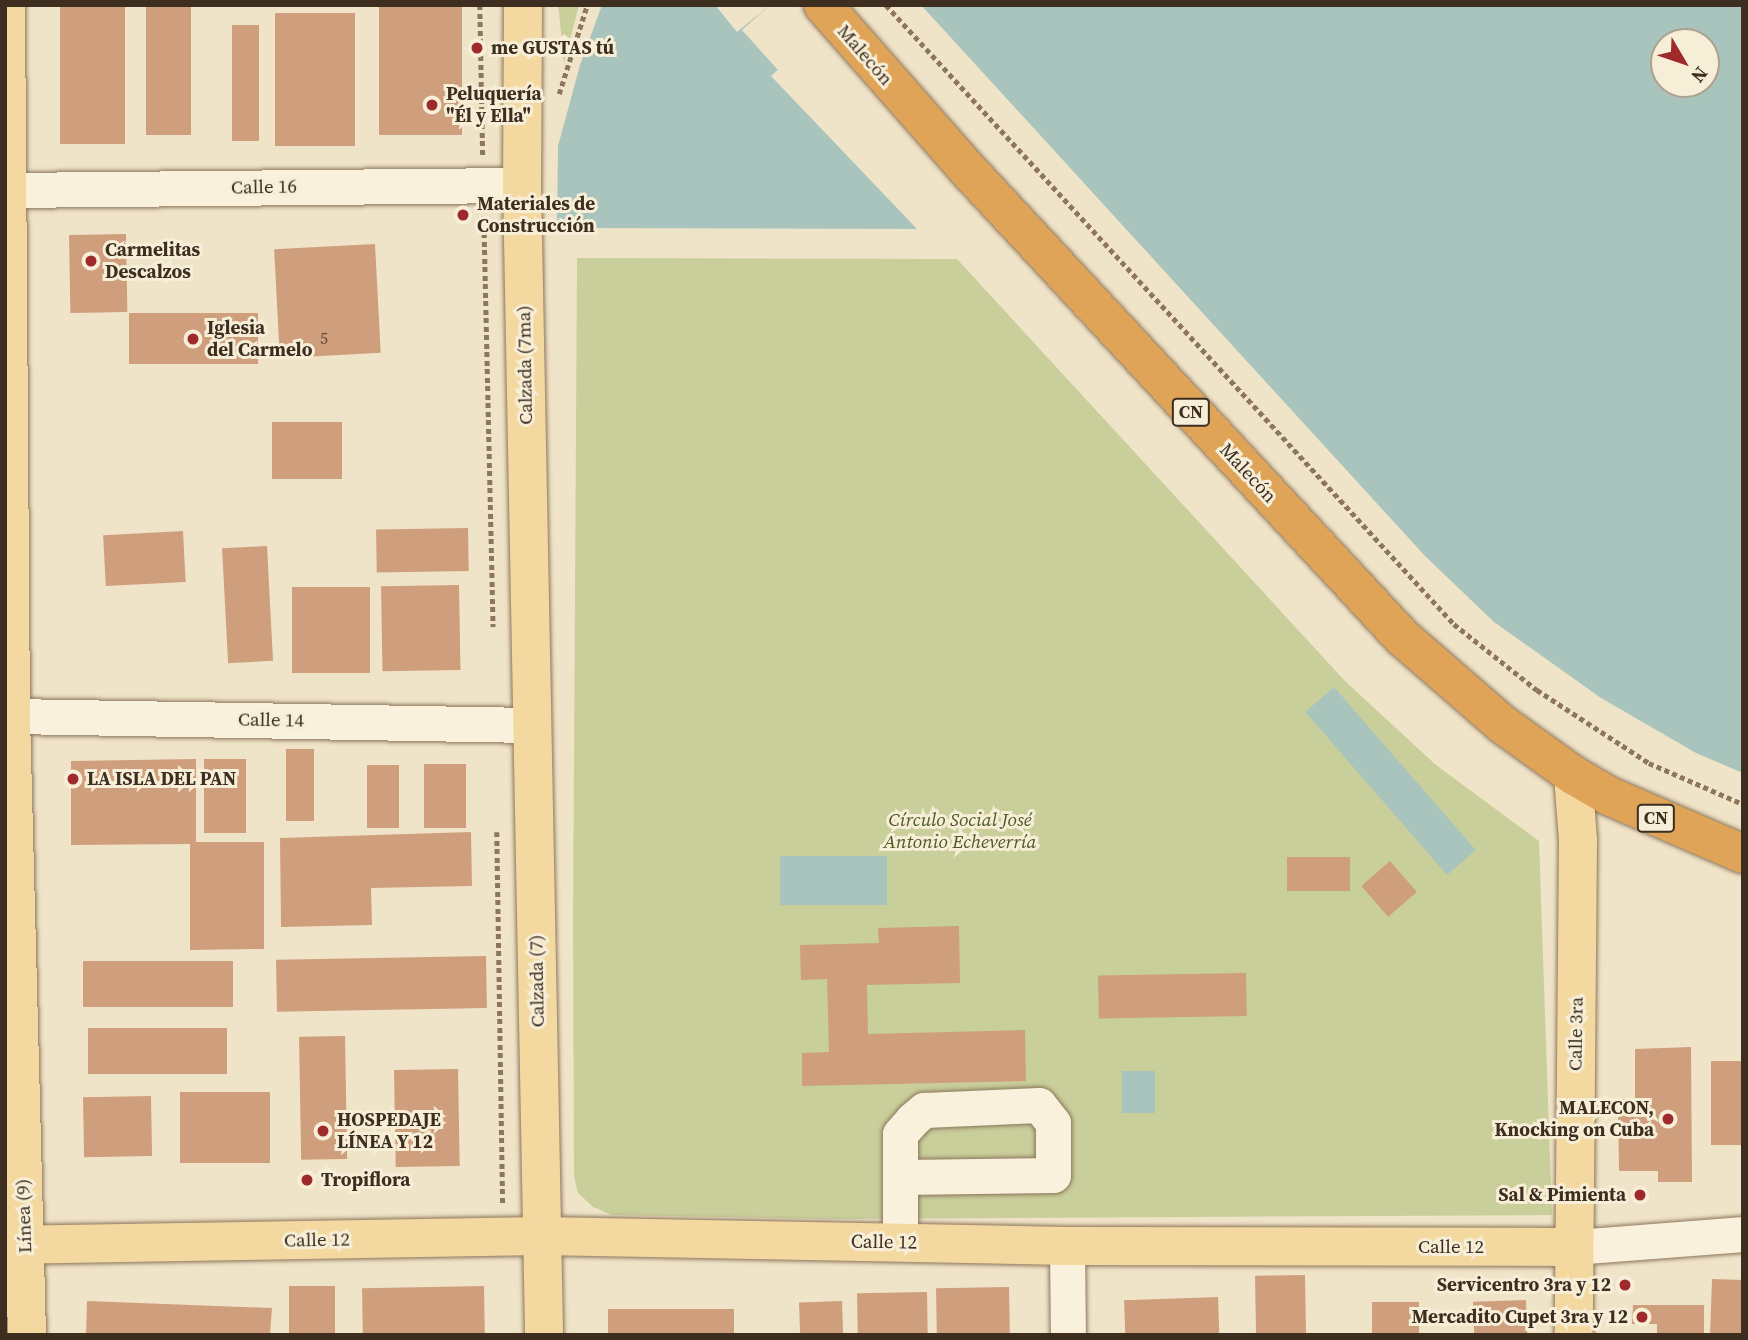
<!DOCTYPE html>
<html>
<head>
<meta charset="utf-8">
<style>
	body { margin:0 }
	#map { position:relative; width:1748px; height:1340px; overflow:hidden; background:#f0e4c8; font-family:"Source Serif 4",serif }
	div>[style] { position:absolute }
	.green>* { inset:0; background:#c9cf9b }
	.water>* { inset:0; background:#a9c4bc; transform-origin:0 0 }
	.pier>* { inset:0; background:#f0e4c8 }
	.building>* { inset:0; background:#cf9f7d; transform-origin:0 0 }
	.path>* { height:4.5px; margin-top:-2.25px; transform-origin:0; background:repeating-linear-gradient(90deg,#8d765c 0 5px,transparent 0 8.5px) }
	.roads { filter:drop-shadow(0 0 2px #8d765c) drop-shadow(0 0 2px #8d765c) }
	.minor>* { height:35px; margin:-17.5px; padding:0 17.5px; transform-origin:17.5px; border-radius:17.5px; background:#faf1dc }
	.major>* { height:38px; margin:-19px; padding:0 19px; transform-origin:19px; border-radius:19px; background:#f3d9a0 }
	.highway>* { height:38px; margin:-19px; padding:0 19px; transform-origin:19px; border-radius:19px; background:#e0a458 }
	.dots>* { width:19px; height:19px; translate:-50% -50%; box-sizing:border-box; border:4px solid #f7eed8; border-radius:50% }
	span { translate:-50% -50%; white-space:nowrap; text-align:center; line-height:1.15; -webkit-text-stroke:6px #f7eed8; paint-order:stroke }
	.number-label { font-size:16px; color:#624a37 }
	.number-label span { -webkit-text-stroke-width:0 }
	.shield-label span { padding:2px 5px; background:#f7eed8; border:2px solid; border-radius:5px; -webkit-text-stroke-width:0 }
	.shield-label { font-size:18px; color:#3d2e20; font-weight:700 }
	.poi-label { font-size:19px; color:#3d2e20; font-weight:700 }
	.left { translate:0 -50%; text-align:left }
	.right { translate:-100% -50%; text-align:right }
	.street-label { font-size:19px; color:#3d2e20 }
	.park-label { font-size:19px; color:#4d5a26; font-style:italic }
	.frame { position:absolute; inset:0; border:7px solid #3d2e20; pointer-events:none }
	.north { position:absolute; left:1650px; top:28px; width:70px; height:70px; box-sizing:border-box; background:#f7eed8; border:2px solid #ada18e; border-radius:50%; rotate:129deg; font-size:19px; font-weight:700; line-height:28px; text-align:center; color:#3d2e20 }
	.north::after { content:''; display:block; margin:auto; width:24px; height:32px; background:#9e2a2b; clip-path:polygon(50% 0,100% 100%,50% 72%,0 100%) }
</style>
</head>
<body>
<div id="map">
	<div class="green">
		<div style="clip-path:polygon(558px 5px,579px 5px,564px 63px,559px 12px)"></div>
		<div style="clip-path:polygon(577px 258px,957px 259px,1345px 681px,1436px 765px,1539px 841px,1552px 1215px,837px 1219px,612px 1215px,593px 1207px,578px 1193px,574px 1176px,573px 924px)"></div>
	</div>
	<div class="water">
		<div style="clip-path:polygon(602px 5px,715px 5px,737px 32px,770px 5px,793px 56px,771px 76px,917px 229px,557px 228px,558px 146px,580px 65px)"></div>
		<div style="clip-path:polygon(evenodd,921px 5px,1743px 5px,1743px 773px,1696px 753px,1601px 698px,1494px 622px,1425px 556px,921px 5px,1664px 42px,1706px 42px,1706px 84px,1664px 84px,1664px 42px)"></div>
		<div style="left:1334px;top:687px;width:216px;height:38px;rotate:49deg"></div>
		<div style="left:780px;top:856px;width:107px;height:49px"></div>
		<div style="left:1122px;top:1071px;width:33px;height:42px"></div>
	</div>
	<div class="pier">
		<div style="clip-path:polygon(770px 5px,851px 5px,778px 70px,742px 30px)"></div>
	</div>
	<div class="building">
		<div style="left:60px;top:5px;width:65px;height:139px"></div>
		<div style="left:146px;top:5px;width:45px;height:130px"></div>
		<div style="left:379px;top:5px;width:83px;height:130px"></div>
		<div style="left:275px;top:13px;width:80px;height:133px"></div>
		<div style="left:232px;top:25px;width:27px;height:116px"></div>
		<div style="left:126px;top:234px;width:78px;height:57px;rotate:89deg"></div>
		<div style="left:375px;top:244px;width:109px;height:101px;rotate:87deg"></div>
		<div style="left:129px;top:313px;width:129px;height:51px"></div>
		<div style="left:272px;top:422px;width:70px;height:57px"></div>
		<div style="left:468px;top:528px;width:43px;height:92px;rotate:89deg"></div>
		<div style="left:183px;top:531px;width:51px;height:80px;rotate:87deg"></div>
		<div style="left:267px;top:546px;width:115px;height:45px;rotate:87deg"></div>
		<div style="left:459px;top:585px;width:85px;height:78px;rotate:89deg"></div>
		<div style="left:292px;top:587px;width:78px;height:86px"></div>
		<div style="left:286px;top:749px;width:28px;height:72px"></div>
		<div style="clip-path:polygon(196px 759px,196px 842px,264px 842px,264px 949px,190px 950px,190px 844px,71px 845px,71px 761px)"></div>
		<div style="left:204px;top:759px;width:42px;height:74px"></div>
		<div style="left:424px;top:764px;width:42px;height:64px"></div>
		<div style="left:367px;top:765px;width:32px;height:63px"></div>
		<div style="clip-path:polygon(471px 832px,472px 886px,371px 888px,372px 925px,281px 927px,280px 838px)"></div>
		<div style="left:1350px;top:857px;width:34px;height:63px;rotate:90deg"></div>
		<div style="left:1390px;top:861px;width:41px;height:38px;rotate:49deg"></div>
		<div style="clip-path:polygon(959px 926px,960px 983px,867px 985px,868px 1034px,1025px 1030px,1026px 1081px,802px 1086px,802px 1053px,829px 1052px,827px 979px,801px 980px,800px 945px,879px 943px,878px 928px)"></div>
		<div style="left:486px;top:956px;width:52px;height:210px;rotate:89deg"></div>
		<div style="left:233px;top:961px;width:46px;height:150px;rotate:90deg"></div>
		<div style="left:1246px;top:973px;width:43px;height:148px;rotate:89deg"></div>
		<div style="left:227px;top:1028px;width:46px;height:139px;rotate:90deg"></div>
		<div style="left:345px;top:1036px;width:123px;height:46px;rotate:89deg"></div>
		<div style="clip-path:polygon(1691px 1047px,1692px 1182px,1658px 1182px,1658px 1171px,1619px 1171px,1618px 1099px,1635px 1099px,1635px 1049px)"></div>
		<div style="left:1711px;top:1061px;width:32px;height:84px"></div>
		<div style="left:458px;top:1069px;width:97px;height:64px;rotate:89deg"></div>
		<div style="left:270px;top:1092px;width:71px;height:90px;rotate:90deg"></div>
		<div style="left:151px;top:1096px;width:60px;height:68px;rotate:89deg"></div>
		<div style="left:1305px;top:1275px;width:60px;height:50px;rotate:89deg"></div>
		<div style="left:1712px;top:1279px;width:31px;height:56px;rotate:2deg"></div>
		<div style="left:289px;top:1286px;width:46px;height:49px"></div>
		<div style="left:484px;top:1286px;width:49px;height:122px;rotate:89deg"></div>
		<div style="left:1009px;top:1287px;width:48px;height:73px;rotate:89deg"></div>
		<div style="left:927px;top:1292px;width:43px;height:70px;rotate:89deg"></div>
		<div style="left:1218px;top:1297px;width:38px;height:94px;rotate:88deg"></div>
		<div style="left:1526px;top:1300px;width:35px;height:53px;rotate:88deg"></div>
		<div style="clip-path:polygon(87px 1301px,272px 1308px,270px 1335px,86px 1335px)"></div>
		<div style="left:842px;top:1301px;width:34px;height:43px;rotate:88deg"></div>
		<div style="left:1419px;top:1302px;width:33px;height:47px;rotate:90deg"></div>
		<div style="clip-path:polygon(1633px 1305px,1704px 1305px,1704px 1335px,1657px 1335px,1657px 1324px,1632px 1324px)"></div>
		<div style="left:734px;top:1309px;width:26px;height:126px;rotate:90deg"></div>
	</div>
	<div class="path">
		<div style="left:480px;top:5px;width:150px;rotate:88.9deg"></div>
		<div style="left:886px;top:5px;width:840px;rotate:47.46deg"></div>
		<div style="left:1454px;top:624px;width:106px;rotate:38.5deg"></div>
		<div style="left:1537px;top:690px;width:134px;rotate:33.1deg"></div>
		<div style="left:1649px;top:763px;width:103px;rotate:23.6deg"></div>
		<div style="left:559px;top:94px;width:93px;rotate:-72.5deg"></div>
		<div style="left:484px;top:216px;width:411px;rotate:88.7deg"></div>
		<div style="left:497px;top:832px;width:372px;rotate:89.1deg"></div>
	</div>
	<div class="roads">
		<div class="minor">
			<div style="left:6px;top:190px;width:516px;rotate:-0.56deg"></div>
			<div style="left:11px;top:716px;width:519px;rotate:0.99deg"></div>
			<div style="left:900px;top:1243px;width:109px;rotate:-90deg"></div>
			<div style="left:900px;top:1134px;width:18px;rotate:-49deg"></div>
			<div style="left:912px;top:1120px;width:16px;rotate:-40deg"></div>
			<div style="left:924px;top:1110px;width:115px;rotate:-2.5deg"></div>
			<div style="left:1039px;top:1105px;width:23px;rotate:52deg"></div>
			<div style="left:1053px;top:1123px;width:52px;rotate:90deg"></div>
			<div style="left:1053px;top:1175px;width:152px;rotate:179.2deg"></div>
			<div style="left:1067px;top:1246px;width:89px;rotate:89.4deg"></div>
			<div style="left:1574px;top:1247px;width:169px;rotate:-4.4deg"></div>
		</div>
		<div class="major">
			<div style="left:6px;top:5px;width:711px;rotate:89.6deg"></div>
			<div style="left:11px;top:716px;width:619px;rotate:88.52deg"></div>
			<div style="left:523px;top:5px;width:180px;rotate:90.3deg"></div>
			<div style="left:522px;top:185px;width:1150px;rotate:88.9deg"></div>
			<div style="left:1573px;top:775px;width:65px;rotate:85.6deg"></div>
			<div style="left:1578px;top:840px;width:495px;rotate:90.5deg"></div>
			<div style="left:5px;top:1245px;width:538px;rotate:-0.96deg"></div>
			<div style="left:543px;top:1236px;width:524px;rotate:1.09deg"></div>
			<div style="left:1067px;top:1246px;width:507px;rotate:0.11deg"></div>
		</div>
		<div class="highway">
			<div style="left:823px;top:5px;width:220px;rotate:48.7deg"></div>
			<div style="left:968px;top:170px;width:638px;rotate:47.1deg"></div>
			<div style="left:1402px;top:637px;width:133px;rotate:41deg"></div>
			<div style="left:1502px;top:724px;width:87px;rotate:35.7deg"></div>
			<div style="left:1573px;top:775px;width:42px;rotate:30.3deg"></div>
			<div style="left:1609px;top:796px;width:146px;rotate:23.4deg"></div>
		</div>
	</div>
	<div class="dots">
		<div style="left:477px;top:48px;background:#9e2a2b"></div>
		<div style="left:432px;top:105px;background:#9e2a2b"></div>
		<div style="left:463px;top:215px;background:#9e2a2b"></div>
		<div style="left:91px;top:261px;background:#9e2a2b"></div>
		<div style="left:193px;top:339px;background:#9e2a2b"></div>
		<div style="left:73px;top:779px;background:#9e2a2b"></div>
		<div style="left:1668px;top:1119px;background:#9e2a2b"></div>
		<div style="left:323px;top:1131px;background:#9e2a2b"></div>
		<div style="left:307px;top:1180px;background:#9e2a2b"></div>
		<div style="left:1640px;top:1195px;background:#9e2a2b"></div>
		<div style="left:1625px;top:1285px;background:#9e2a2b"></div>
		<div style="left:1642px;top:1317px;background:#9e2a2b"></div>
	</div>
	<div class="number-label">
		<span style="left:324px;top:338px">5</span>
	</div>
	<div class="shield-label">
		<span style="left:1191px;top:412px">CN</span>
		<span style="left:1656px;top:818px">CN</span>
	</div>
	<div class="poi-label">
		<span class="left" style="left:491px;top:48px">me GUSTAS tú</span>
		<span class="left" style="left:446px;top:105px">Peluquería<br>"Él y Ella"</span>
		<span class="left" style="left:477px;top:215px">Materiales de<br>Construcción</span>
		<span class="left" style="left:105px;top:261px">Carmelitas<br>Descalzos</span>
		<span class="left" style="left:207px;top:339px">Iglesia<br>del Carmelo</span>
		<span class="left" style="left:87px;top:779px">LA ISLA DEL PAN</span>
		<span class="right" style="left:1654px;top:1119px">MALECON,<br>Knocking on Cuba</span>
		<span class="left" style="left:337px;top:1131px">HOSPEDAJE<br>LÍNEA Y 12</span>
		<span class="left" style="left:321px;top:1180px">Tropiflora</span>
		<span class="right" style="left:1626px;top:1195px">Sal &amp; Pimienta</span>
		<span class="right" style="left:1611px;top:1285px">Servicentro 3ra y 12</span>
		<span class="right" style="left:1628px;top:1317px">Mercadito Cupet 3ra y 12</span>
	</div>
	<div class="street-label">
		<span style="left:865px;top:55px;rotate:49deg">Malecón</span>
		<span style="left:264px;top:187px;rotate:-1deg">Calle 16</span>
		<span style="left:525px;top:365px;rotate:-91deg">Calzada (7ma)</span>
		<span style="left:1248px;top:473px;rotate:47deg">Malecón</span>
		<span style="left:271px;top:720px;rotate:1deg">Calle 14</span>
		<span style="left:537px;top:981px;rotate:-91deg">Calzada (7)</span>
		<span style="left:1576px;top:1034px;rotate:-89deg">Calle 3ra</span>
		<span style="left:24px;top:1216px;rotate:-92deg">Línea (9)</span>
		<span style="left:317px;top:1240px;rotate:-1deg">Calle 12</span>
		<span style="left:884px;top:1242px;rotate:1deg">Calle 12</span>
		<span style="left:1451px;top:1247px">Calle 12</span>
	</div>
	<div class="park-label">
		<span style="left:960px;top:831px">Círculo Social José<br>Antonio Echeverría</span>
	</div>
	<div class="frame"></div>
	<div class="north">N</div>
</div>
</body>
</html>
